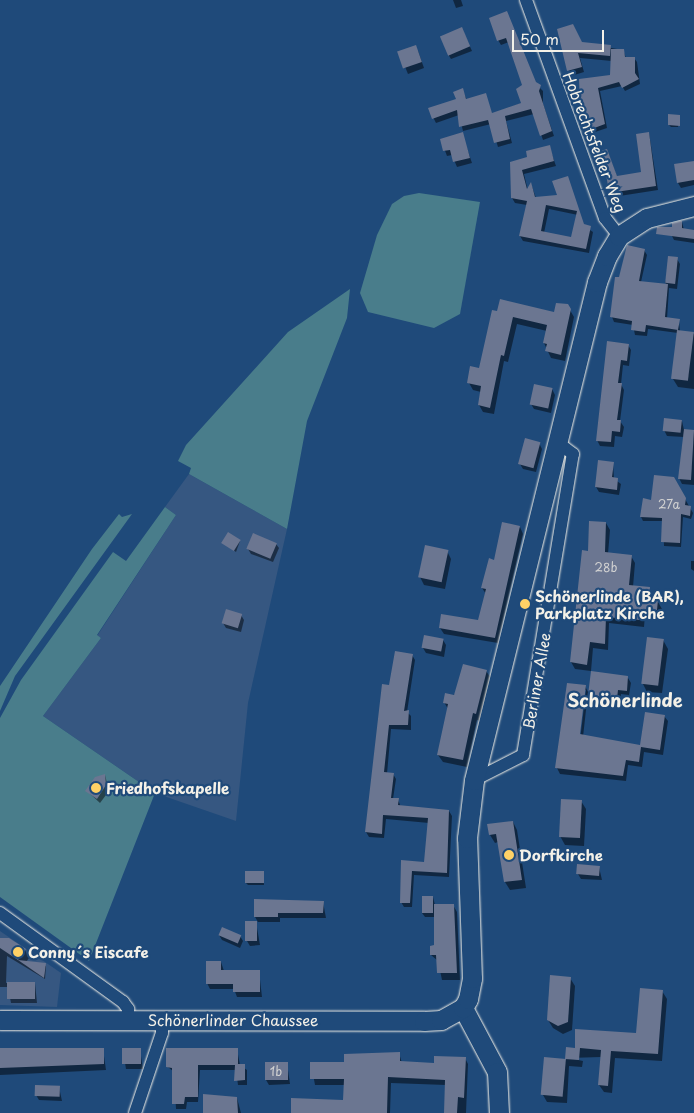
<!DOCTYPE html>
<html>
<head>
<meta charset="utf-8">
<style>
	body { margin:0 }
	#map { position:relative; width:694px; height:1113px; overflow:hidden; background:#1f4a7a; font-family:"Playpen Sans",sans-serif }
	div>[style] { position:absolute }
	.built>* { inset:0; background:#365781 }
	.green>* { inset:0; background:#497d8b }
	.shadow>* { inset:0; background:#0007 }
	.building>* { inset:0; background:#6b7691; transform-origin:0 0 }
	.roads { filter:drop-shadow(0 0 1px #f4f1e8) drop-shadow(0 0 1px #f4f1e8) }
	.street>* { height:12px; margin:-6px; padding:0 6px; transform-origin:6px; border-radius:6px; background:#1f4a7a }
	.secondary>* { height:19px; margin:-9.5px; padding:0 9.5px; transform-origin:9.5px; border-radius:9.5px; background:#1f4a7a }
	.dots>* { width:14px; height:14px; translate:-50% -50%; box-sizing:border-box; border:2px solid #1f4a7a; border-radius:50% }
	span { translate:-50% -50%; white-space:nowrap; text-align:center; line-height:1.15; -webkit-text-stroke:4.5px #1f4a7a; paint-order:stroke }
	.number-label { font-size:12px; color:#d2d2d2 }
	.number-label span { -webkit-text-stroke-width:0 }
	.street-label { font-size:15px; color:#f4f1e8 }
	.poi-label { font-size:15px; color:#f4f1e8; font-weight:700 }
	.left { translate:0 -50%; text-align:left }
	.quarter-label { font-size:18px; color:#f4f1e8; font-weight:700 }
	.scale { position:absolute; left:512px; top:30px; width:92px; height:22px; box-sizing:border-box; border:2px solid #f4f1e8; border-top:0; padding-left:6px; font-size:15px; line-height:18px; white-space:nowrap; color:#f4f1e8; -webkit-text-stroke:4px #1f4a7a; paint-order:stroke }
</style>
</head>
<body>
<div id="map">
	<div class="built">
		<div style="clip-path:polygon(189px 474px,287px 529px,248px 703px,236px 821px,155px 793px,43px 716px,101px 638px,97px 636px,176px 515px,165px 507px)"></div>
		<div style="clip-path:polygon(0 931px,61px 973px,57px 1007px,0 1005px)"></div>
	</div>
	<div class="green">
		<div style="clip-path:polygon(419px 193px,480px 202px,460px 314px,434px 328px,368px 312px,360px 293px,377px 235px,392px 204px,404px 196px)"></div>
		<div style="clip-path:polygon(350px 289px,347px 318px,307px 421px,287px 529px,189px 474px,191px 468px,178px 461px,186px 445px,288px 332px)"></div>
		<div style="clip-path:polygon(165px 507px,176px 515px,97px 635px,101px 638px,43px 716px,155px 793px,89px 961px,0 897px,0 718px,21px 680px,113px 552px,126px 561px)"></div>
		<div style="clip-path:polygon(119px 514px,122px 517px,132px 514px,15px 676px,0 711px,0 686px,92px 549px)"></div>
	</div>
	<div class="shadow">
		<div style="clip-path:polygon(453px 0,461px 0,463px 6px,456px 8px)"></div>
		<div style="clip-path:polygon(507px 13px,536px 84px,543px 91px,543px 104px,554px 136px,543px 140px,534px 114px,506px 121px,512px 143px,498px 147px,491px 124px,463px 131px,459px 115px,436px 123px,429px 109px,457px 100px,462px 90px,467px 100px,485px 95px,492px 114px,522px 103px,524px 86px,509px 42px,501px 45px,498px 40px)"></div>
		<div style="clip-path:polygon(462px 29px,472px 51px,451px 59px,448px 54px)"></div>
		<div style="clip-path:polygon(558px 30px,582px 43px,623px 50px,626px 58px,634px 58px,637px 62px,640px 84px,625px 91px,622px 86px,600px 91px,607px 128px,592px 133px,581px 104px,611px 76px,612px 61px,580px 58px,584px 72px,571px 76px)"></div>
		<div style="clip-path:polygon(418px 51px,424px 68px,408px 74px,399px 52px)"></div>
		<div style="clip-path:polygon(680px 116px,678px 127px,671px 127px,669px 125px)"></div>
		<div style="clip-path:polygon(649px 133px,658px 190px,613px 197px,607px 150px,617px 177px,643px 173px)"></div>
		<div style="clip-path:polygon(462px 134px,472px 163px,457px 167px,452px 155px,447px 156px,441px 140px)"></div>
		<div style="clip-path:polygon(evenodd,549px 146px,556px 166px,524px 174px,528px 191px,531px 184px,536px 198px,559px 196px,567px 178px,584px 226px,593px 232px,589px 253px,523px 241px,520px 236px,527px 205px,515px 203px,512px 198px,511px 163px,529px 158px,549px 146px,549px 209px,578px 215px,572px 239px,544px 233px,549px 209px)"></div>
		<div style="clip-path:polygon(694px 162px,694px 185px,681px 188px,678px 183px)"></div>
		<div style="clip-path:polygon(682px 222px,684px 230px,694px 231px,694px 243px,674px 240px,672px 236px)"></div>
		<div style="clip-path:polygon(644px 250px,647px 255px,641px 282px,667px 286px,665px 282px,677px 259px,680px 264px,677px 289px,669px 288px,667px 319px,679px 321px,680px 332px,694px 334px,694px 389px,678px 387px,673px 379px,678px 333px,648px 329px,647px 336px,635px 335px,633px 325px,614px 322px,612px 317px,620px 279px)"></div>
		<div style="clip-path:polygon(567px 305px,574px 317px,565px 361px,551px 358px,544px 343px,547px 331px,517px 324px,508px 362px,504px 361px,494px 414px,483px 412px,479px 405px,481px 392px,473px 390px,469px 383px,480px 369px,493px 311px,555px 314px)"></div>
		<div style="clip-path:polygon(608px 342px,628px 345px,631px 350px,629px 366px,623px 365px,621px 384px,624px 390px,620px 421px,624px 427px,622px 437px,615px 436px,614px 447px,600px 446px,597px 440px)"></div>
		<div style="clip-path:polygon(552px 389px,555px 395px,551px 413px,534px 409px,531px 404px)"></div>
		<div style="clip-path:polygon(682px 421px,684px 430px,694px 431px,694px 485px,682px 484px,679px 478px,684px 437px,667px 436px,664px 430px)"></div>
		<div style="clip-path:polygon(539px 443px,542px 449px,536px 472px,523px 469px,520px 464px)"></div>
		<div style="clip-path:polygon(613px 463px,614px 479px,621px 484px,619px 495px,599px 492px,596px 487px)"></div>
		<div style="clip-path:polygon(673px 478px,693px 513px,691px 519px,683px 517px,681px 547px,664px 546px,663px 521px,643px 521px,641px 517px,644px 500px,653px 501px)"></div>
		<div style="clip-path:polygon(606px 523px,610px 530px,608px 554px,631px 556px,635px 563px,633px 587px,649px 589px,653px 601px,658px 602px,662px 609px,661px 616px,645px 615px,644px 627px,609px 623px,608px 650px,593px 648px,591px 671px,575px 669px,571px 662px,584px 552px,589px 552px)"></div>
		<div style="clip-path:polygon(520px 527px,523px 534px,498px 643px,444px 634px,440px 628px,479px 621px,486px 594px,482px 588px,494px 561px)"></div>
		<div style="clip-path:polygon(240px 541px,236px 552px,224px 543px)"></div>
		<div style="clip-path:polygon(276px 544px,279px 548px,273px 562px,251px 554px,248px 549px)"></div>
		<div style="clip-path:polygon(447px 551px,451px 559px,445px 589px,424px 585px,420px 577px)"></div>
		<div style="clip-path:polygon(691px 561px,694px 561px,694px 571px,691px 569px)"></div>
		<div style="clip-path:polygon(241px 615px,244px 620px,241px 632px,226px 628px,223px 623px)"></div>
		<div style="clip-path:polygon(443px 640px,446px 645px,444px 657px,426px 653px,423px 648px)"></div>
		<div style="clip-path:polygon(663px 640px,668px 649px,662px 693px,647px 692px,643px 684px)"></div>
		<div style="clip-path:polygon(412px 655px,415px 660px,407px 712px,411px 716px,411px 730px,391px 729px,387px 774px,393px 774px,396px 779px,393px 799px,398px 800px,401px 807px,449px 811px,452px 816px,449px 877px,414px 875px,412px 907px,404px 907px,401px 902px,402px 861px,425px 863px,429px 823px,386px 819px,384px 838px,369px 837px,366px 832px,390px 687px)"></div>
		<div style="clip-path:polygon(486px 671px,491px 678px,480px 721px,477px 720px,467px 767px,443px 762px,438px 755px,448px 709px,444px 702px)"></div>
		<div style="clip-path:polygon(628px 678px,631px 683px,629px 695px,621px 694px,620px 703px,592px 700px,590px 695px)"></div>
		<div style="clip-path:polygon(evenodd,585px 686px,588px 692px,583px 737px,642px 746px,664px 716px,668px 721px,663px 755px,644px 752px,642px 767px,628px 765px,626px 781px,560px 774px,557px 768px,585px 686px,584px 690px,586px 690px,580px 740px,578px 740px,584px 690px)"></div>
		<div style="clip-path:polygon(105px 775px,109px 791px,100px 803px,87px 791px)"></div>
		<div style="clip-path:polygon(581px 801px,586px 809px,584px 846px,565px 845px,560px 836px)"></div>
		<div style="clip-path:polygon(513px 822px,517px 830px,526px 888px,510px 890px,505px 882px,498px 842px,495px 843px,490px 835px)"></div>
		<div style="clip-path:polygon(599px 867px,602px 880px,581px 879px,578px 874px)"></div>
		<div style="clip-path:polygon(263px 872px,264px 885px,248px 885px,246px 883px)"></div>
		<div style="clip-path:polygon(433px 897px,435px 905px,453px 905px,457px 912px,460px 980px,442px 980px,438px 961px,431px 955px,435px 947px,435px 917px,425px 917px,422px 913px)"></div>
		<div style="clip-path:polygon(323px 902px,326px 918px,280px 918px,280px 922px,258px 922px,255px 917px)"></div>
		<div style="clip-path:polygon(256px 922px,260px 945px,250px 946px,247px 941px)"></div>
		<div style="clip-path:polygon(219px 935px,240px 936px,243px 941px,240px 948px,222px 940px)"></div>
		<div style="clip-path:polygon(0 939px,25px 950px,29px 958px,26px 962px,46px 966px,45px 979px,7px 956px,6px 983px,35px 983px,37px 1003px,11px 1003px,8px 987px,0 987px)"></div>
		<div style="clip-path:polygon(221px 962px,224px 971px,259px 971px,262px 997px,237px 997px,234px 989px,210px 989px,207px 983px)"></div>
		<div style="clip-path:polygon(570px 978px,575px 986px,572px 1030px,563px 1034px,553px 1028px,548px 1020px)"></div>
		<div style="clip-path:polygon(662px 991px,667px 999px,662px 1061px,615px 1058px,612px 1093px,604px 1092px,599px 1085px,601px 1057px,569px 1058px,583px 1061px,582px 1067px,569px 1066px,567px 1103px,547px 1102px,543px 1095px,545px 1059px,566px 1060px,567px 1049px,576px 1049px,576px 1030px,638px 1034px)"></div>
		<div style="clip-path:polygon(0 1049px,103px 1049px,106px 1070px,0 1075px)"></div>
		<div style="clip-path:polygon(237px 1049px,240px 1065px,247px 1070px,247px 1085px,238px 1085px,236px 1070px,200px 1070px,198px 1102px,187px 1102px,186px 1109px,176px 1109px,174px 1072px,168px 1067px)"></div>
		<div style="clip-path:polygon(123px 1050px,140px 1050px,143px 1069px,126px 1069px)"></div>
		<div style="clip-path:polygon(399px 1053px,402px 1063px,435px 1064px,465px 1058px,468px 1064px,466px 1113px,445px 1113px,446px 1085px,391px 1083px,390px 1113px,292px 1113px,345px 1101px,345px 1085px,315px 1085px,311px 1063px,346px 1063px)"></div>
		<div style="clip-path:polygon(287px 1063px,290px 1084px,269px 1085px,266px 1080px)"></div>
		<div style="clip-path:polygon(59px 1087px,62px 1101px,39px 1100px,36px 1095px)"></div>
		<div style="clip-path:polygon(237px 1098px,241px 1113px,205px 1113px)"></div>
	</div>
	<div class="building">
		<div style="clip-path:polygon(507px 11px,536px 82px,541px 85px,539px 91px,552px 131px,540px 136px,531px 109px,505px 116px,510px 139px,494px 143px,488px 120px,459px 127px,457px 110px,432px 119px,428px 108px,456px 99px,453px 92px,463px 88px,466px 99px,486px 93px,492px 113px,521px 103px,516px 89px,522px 85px,506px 38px,497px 41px,489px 18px)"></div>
		<div style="clip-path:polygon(573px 24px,582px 42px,611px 45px,610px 56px,578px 53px,582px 67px,567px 71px,557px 29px)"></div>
		<div style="left:462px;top:27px;width:21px;height:24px;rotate:67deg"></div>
		<div style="left:416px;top:45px;width:18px;height:20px;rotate:71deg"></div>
		<div style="clip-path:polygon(611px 49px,624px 49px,625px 57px,635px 57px,635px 73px,639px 79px,622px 88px,619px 82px,598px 88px,605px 124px,589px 130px,580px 104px,579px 79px,610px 75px)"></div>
		<div style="clip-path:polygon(668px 114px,680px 115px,680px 126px,668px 125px)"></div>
		<div style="clip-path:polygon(463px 132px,470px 158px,453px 162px,450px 150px,443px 151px,440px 139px)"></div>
		<div style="clip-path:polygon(649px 132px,656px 186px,609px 193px,605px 167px,598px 152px,607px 149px,617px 176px,641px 172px,636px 134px)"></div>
		<div style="clip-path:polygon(evenodd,550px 145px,554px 161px,522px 170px,527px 189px,531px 182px,535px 197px,557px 195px,552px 181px,568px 176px,584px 224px,591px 226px,586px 249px,519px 236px,527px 201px,511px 198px,510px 162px,527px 157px,526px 151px,550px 145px,546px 205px,577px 211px,571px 237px,541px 231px,546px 205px)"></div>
		<div style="clip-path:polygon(694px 161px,694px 180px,677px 183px,674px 164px)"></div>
		<div style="clip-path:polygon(680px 221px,682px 221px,682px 228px,694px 230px,694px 239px,656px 234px,657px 227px,672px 227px,672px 223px)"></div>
		<div style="clip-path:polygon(627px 245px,645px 249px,639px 281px,668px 284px,665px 317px,680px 319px,678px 330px,646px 325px,645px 332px,631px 330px,632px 321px,610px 317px,615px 277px,619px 277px)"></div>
		<div style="left:668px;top:256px;width:10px;height:27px;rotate:6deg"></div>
		<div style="clip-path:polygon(500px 299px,554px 312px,556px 303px,568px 304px,571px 309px,561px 355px,545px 351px,547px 344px,543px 343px,547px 325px,513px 317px,504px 356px,501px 355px,490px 408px,478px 405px,481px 386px,467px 383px,470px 366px,479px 368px,492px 310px,497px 311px)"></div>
		<div style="left:677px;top:330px;width:17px;height:49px;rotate:7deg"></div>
		<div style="clip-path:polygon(607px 341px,629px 344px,627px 361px,621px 360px,618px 383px,622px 383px,617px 420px,621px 420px,620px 432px,612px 431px,611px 442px,596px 441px)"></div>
		<div style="left:534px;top:384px;width:19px;height:21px;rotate:12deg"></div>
		<div style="left:664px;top:418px;width:18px;height:13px;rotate:6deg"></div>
		<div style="clip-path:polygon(684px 429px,694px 430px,691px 480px,678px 479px)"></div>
		<div style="left:525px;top:438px;width:16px;height:27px;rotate:15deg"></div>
		<div style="clip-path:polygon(598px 460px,614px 462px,612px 477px,618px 478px,617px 490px,595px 487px)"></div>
		<div style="clip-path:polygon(654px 475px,674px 477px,686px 498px,685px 505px,691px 506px,690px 516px,681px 514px,680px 543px,661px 542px,662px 518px,640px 517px,643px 498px,651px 500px)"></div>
		<div style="clip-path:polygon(589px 521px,606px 522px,605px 552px,632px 555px,629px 585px,650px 587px,649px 600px,658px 600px,657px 610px,641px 609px,640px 620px,606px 617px,605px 644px,590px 642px,587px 665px,570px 662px,582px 550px,588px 551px)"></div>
		<div style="clip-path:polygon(502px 522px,520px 526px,495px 638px,439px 628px,441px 614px,478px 620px,486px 589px,481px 588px,489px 558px,494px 560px)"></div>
		<div style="left:228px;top:532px;width:15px;height:13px;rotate:32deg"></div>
		<div style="left:253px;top:533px;width:26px;height:17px;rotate:23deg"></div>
		<div style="left:425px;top:545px;width:24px;height:33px;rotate:12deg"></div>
		<div style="left:226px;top:609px;width:17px;height:15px;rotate:17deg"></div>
		<div style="left:424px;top:635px;width:20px;height:13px;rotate:11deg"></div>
		<div style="left:647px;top:637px;width:17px;height:47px;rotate:7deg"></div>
		<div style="clip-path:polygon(395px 651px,413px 654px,404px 711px,409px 710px,408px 725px,389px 725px,384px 772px,394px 773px,391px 798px,399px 798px,398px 805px,449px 810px,447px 873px,412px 871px,410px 903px,400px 903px,401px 860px,424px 862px,428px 818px,383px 815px,382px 834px,365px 832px,382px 684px,389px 685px)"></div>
		<div style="clip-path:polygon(463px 664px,487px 670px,476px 714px,473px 713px,463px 760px,437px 755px,448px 704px,443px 703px,445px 693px,454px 695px)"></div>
		<div style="clip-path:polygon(591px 671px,628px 676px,627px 691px,618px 690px,617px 699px,588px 695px)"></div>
		<div style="clip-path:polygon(567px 683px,586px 685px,580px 734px,640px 745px,645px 712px,665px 715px,660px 750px,641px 747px,639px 762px,626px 760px,623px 776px,555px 768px)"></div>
		<div style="clip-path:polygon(105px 774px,106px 785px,97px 799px,85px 791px,95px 777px)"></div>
		<div style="left:561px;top:799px;width:21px;height:38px;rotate:3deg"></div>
		<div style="clip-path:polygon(513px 821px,522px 880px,504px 882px,496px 834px,489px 835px,487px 824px)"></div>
		<div style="left:577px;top:864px;width:23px;height:10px;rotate:5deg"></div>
		<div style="left:245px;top:871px;width:19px;height:12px"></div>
		<div style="left:422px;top:896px;width:11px;height:17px"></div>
		<div style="clip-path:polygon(254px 899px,324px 901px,323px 913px,278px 913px,278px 917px,254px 917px)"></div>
		<div style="clip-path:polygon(434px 904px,454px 904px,457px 973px,437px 973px,436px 955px,430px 955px,430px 946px,434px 945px)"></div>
		<div style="left:245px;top:921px;width:12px;height:20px"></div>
		<div style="left:222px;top:927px;width:21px;height:9px;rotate:23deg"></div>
		<div style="clip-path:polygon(0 938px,9px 938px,26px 949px,18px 960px,0 948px)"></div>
		<div style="clip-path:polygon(18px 960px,46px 963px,44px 978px)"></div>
		<div style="clip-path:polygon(206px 961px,221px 961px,221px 970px,260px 970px,260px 992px,233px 992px,233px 984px,206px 984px)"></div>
		<div style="clip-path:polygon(550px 975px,571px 977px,568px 1022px,558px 1026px,547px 1020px)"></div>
		<div style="left:7px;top:982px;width:28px;height:17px"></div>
		<div style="clip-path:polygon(640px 988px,663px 990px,658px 1054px,611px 1051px,608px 1086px,598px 1085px,601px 1050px,580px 1048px,579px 1060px,565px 1059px,566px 1047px,575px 1048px,575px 1029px,636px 1033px)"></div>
		<div style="clip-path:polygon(0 1048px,104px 1048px,104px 1064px,0 1068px)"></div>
		<div style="left:141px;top:1048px;width:16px;height:19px;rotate:90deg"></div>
		<div style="clip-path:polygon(166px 1048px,238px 1048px,238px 1064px,245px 1064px,245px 1080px,234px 1081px,235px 1065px,198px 1065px,198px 1097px,185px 1097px,184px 1104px,172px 1104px,172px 1068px,166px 1067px)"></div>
		<div style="clip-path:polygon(400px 1052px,400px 1061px,434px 1063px,434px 1056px,466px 1057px,464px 1098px,458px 1097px,457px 1113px,444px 1113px,445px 1080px,388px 1077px,387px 1113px,291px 1113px,291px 1098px,343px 1100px,344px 1079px,310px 1079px,310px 1062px,344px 1062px,344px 1054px)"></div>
		<div style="left:544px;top:1057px;width:22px;height:38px;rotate:5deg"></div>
		<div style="left:265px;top:1062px;width:23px;height:18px"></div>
		<div style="left:35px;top:1085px;width:25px;height:11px;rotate:2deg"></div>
		<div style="clip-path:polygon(203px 1094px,237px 1097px,238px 1113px,203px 1113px)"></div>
	</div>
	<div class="roads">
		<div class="street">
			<div style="left:526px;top:0;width:232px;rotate:70.1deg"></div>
			<div style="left:605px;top:218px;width:23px;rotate:52deg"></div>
			<div style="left:474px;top:780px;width:55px;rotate:-27deg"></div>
			<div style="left:523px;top:755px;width:305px;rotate:-80.6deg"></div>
			<div style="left:573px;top:454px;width:20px;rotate:-143deg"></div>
			<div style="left:0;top:913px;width:152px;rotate:35.9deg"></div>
			<div style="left:123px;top:1002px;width:9px;rotate:54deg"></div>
			<div style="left:128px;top:1009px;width:11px;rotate:90deg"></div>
			<div style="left:135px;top:1113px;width:84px;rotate:-71.4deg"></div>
			<div style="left:162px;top:1033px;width:13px;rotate:-90deg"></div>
		</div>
		<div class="secondary">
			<div style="left:463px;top:1008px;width:72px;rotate:62deg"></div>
			<div style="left:497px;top:1072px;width:41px;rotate:87.2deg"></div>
			<div style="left:0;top:1020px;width:424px;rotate:0.1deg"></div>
			<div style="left:424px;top:1021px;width:17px;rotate:-3deg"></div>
			<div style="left:441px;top:1020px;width:25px;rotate:-29deg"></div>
			<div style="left:463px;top:1008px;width:10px;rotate:-61deg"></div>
			<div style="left:468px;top:999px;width:21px;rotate:-79deg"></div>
			<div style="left:472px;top:978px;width:140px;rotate:-92deg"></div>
			<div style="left:467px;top:838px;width:58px;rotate:-83.1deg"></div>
			<div style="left:474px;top:780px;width:513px;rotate:-76.13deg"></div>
			<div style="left:597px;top:282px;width:28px;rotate:-69deg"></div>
			<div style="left:607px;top:256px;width:23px;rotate:-59deg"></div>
			<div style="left:619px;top:236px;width:33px;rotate:-33deg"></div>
			<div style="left:647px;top:218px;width:49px;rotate:-14.3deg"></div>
		</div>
	</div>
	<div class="dots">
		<div style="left:525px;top:604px;background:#ffd166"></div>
		<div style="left:96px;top:788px;background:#ffd166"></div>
		<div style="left:509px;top:855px;background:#ffd166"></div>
		<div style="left:18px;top:952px;background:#ffd166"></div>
	</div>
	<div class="number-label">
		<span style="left:669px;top:505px">27a</span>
		<span style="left:606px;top:568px">28b</span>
		<span style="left:276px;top:1072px">1b</span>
	</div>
	<div class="street-label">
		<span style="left:595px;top:142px;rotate:69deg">Hobrechtsfelder Weg</span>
		<span style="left:536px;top:681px;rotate:-80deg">Berliner Allee</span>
		<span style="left:233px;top:1020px">Schönerlinder Chaussee</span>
	</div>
	<div class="poi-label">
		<span class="left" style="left:535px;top:604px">Schönerlinde (BAR),<br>Parkplatz Kirche</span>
		<span class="left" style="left:106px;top:788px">Friedhofskapelle</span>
		<span class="left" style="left:519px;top:855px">Dorfkirche</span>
		<span class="left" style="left:28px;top:952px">Conny´s Eiscafe</span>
	</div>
	<div class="quarter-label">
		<span style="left:625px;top:700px">Schönerlinde</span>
	</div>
	<div class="scale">50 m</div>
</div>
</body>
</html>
